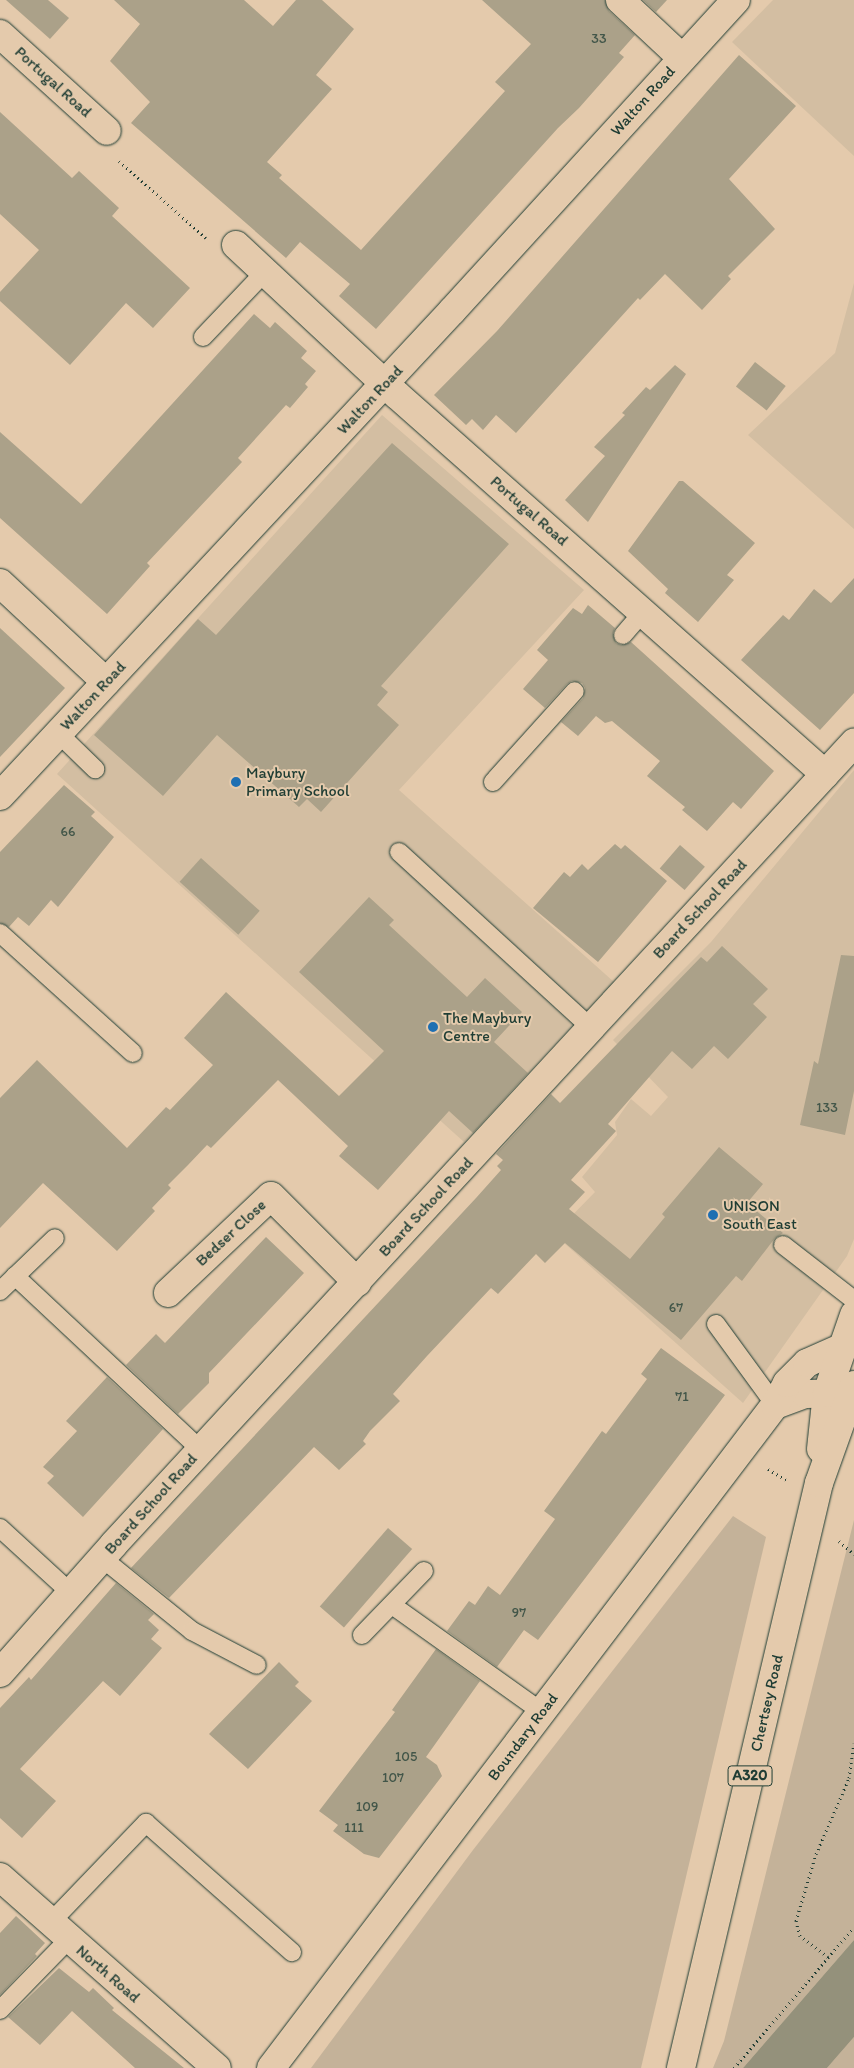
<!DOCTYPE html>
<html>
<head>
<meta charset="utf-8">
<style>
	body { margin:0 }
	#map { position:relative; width:854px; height:2068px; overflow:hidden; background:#e4caac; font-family:Itim,sans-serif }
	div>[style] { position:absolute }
	.built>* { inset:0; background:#d3bea2 }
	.green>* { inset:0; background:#c4b299 }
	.water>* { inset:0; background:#94917b }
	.building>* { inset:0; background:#aba189; transform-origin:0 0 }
	.path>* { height:3px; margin-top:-1.5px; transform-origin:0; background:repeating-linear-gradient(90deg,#1f3d34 0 1px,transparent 0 5px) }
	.roads { filter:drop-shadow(0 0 1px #1f3d34) drop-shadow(0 0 1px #1f3d34) }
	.lane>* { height:18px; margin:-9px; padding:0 9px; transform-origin:9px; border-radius:9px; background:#e4caac }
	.street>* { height:28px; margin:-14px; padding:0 14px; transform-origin:14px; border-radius:14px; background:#e4caac }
	.primary>* { height:28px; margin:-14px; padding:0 14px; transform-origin:14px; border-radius:14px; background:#e4caac }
	.dots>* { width:14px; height:14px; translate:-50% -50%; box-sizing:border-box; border:2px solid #e4caac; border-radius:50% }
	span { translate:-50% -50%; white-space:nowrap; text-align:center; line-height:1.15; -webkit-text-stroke:4px #e4caac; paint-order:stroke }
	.number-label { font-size:14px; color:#425649 }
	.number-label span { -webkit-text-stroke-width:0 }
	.shield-label span { padding:1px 4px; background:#e4caac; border:1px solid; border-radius:4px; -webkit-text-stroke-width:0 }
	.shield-label { font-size:15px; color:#1f3d34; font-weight:700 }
	.street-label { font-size:16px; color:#1f3d34 }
	.poi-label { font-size:16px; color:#1f3d34 }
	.left { translate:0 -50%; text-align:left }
</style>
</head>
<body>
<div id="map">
	<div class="built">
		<div style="clip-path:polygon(773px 0,854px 0,854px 156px,732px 42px)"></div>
		<div style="clip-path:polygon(854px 283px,854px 529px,748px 435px,835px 353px)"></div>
		<div style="clip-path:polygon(382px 415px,584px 590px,399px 790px,614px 982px,464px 1142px,57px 774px)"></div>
		<div style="clip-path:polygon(854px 770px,854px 1239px,847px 1256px,743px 1403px,554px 1234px,595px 1192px,582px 1177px,617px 1135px,615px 1122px,631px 1099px,651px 1116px,668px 1097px,613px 1040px,711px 942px)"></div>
	</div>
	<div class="green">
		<div style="clip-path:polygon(733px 1516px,766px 1537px,641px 2068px,311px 2068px,473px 1850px)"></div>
		<div style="clip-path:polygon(854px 1520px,854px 1940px,743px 2068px,713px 2068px,724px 2041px)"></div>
		<div style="clip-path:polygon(854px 2037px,854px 2068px,827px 2068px)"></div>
	</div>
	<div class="water">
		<div style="clip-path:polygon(854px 1940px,854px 2037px,827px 2068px,743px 2068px)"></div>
	</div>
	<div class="building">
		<div style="clip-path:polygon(6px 0,48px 0,69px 18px,50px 39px)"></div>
		<div style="clip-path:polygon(114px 0,244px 0,273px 26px,296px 0,322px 0,354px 29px,316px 75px,332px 89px,267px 162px,282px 175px,279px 178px,361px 250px,505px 91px,495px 82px,531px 44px,482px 0,605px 0,609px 11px,635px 35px,619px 53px,624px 57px,579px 108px,558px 128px,376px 329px,339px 296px,350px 284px,300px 242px,286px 258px,131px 123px,150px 102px,110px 61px,140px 24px)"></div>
		<div style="clip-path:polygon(643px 0,667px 0,656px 12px)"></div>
		<div style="clip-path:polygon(739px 55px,796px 106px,729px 179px,775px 229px,728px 276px,731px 279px,702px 310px,665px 274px,640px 300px,638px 298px,516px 433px,496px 415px,483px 430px,472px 419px,466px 425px,434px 395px,497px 331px)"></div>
		<div style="clip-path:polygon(0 112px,72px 178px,79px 171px,119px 208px,112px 216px,190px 288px,153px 328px,126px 303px,70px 365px,0 301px,0 292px,39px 250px,0 214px)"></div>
		<div style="clip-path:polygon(254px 314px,270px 328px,275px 322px,307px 351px,301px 358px,316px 371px,305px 384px,308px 387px,290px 408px,286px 405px,238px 458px,242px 462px,147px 563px,150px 566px,107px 614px,0 518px,0 432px,81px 504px)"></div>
		<div style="left:755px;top:362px;width:39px;height:31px;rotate:38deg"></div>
		<div style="clip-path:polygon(675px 365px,686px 374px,588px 522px,565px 500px,605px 456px,594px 447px,625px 415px,622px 413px,646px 387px,650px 390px)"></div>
		<div style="clip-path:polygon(392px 443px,509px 544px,381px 686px,388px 692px,377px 705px,399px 725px,321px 812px,307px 799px,299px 807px,217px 735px,163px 796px,94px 735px,198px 619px,216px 635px)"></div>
		<div style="clip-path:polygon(679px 481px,683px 481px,755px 543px,727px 575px,734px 580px,698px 622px,665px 593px,668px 589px,628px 551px)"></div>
		<div style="clip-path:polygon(854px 578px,854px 693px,820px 730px,741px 660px,783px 615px,789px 620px,814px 589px,831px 603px)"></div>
		<div style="clip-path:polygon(588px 605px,615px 628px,613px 633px,616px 643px,621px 645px,631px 642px,774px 771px,741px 809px,733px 802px,707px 831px,682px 810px,685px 807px,647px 776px,660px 761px,612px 721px,605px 723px,596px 716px,578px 736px,561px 722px,583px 698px,585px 688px,582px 683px,572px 681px,567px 684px,545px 708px,523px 689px,548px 660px,537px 650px,573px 608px,582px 614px)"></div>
		<div style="clip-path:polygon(0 628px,65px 688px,0 757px)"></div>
		<div style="clip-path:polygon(64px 785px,95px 812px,91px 816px,114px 837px,58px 907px,51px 900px,29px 926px,18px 917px,9px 927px,0 923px,0 852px)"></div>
		<div style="clip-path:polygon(615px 844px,621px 849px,625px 845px,667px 881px,598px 962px,533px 908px,564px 872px,570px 877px,582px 864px,588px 870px)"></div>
		<div style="left:680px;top:845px;width:33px;height:31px;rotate:41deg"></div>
		<div style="left:201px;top:858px;width:79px;height:32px;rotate:42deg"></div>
		<div style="clip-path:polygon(369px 897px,394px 920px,389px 925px,467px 997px,485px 978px,522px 1012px,494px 1042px,528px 1073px,473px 1133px,449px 1111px,378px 1190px,339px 1156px,348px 1146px,278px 1080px,211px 1148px,207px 1145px,188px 1165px,168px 1185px,171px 1188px,152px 1208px,155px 1211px,117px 1251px,43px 1183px,0 1228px,0 1098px,37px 1060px,127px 1148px,166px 1107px,170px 1110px,213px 1065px,184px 1038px,226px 992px,339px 1096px,384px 1051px,299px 972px)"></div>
		<div style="clip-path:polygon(722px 946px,768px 989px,753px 1004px,767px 1017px,728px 1059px,714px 1046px,692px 1069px,672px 1051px,608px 1124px,616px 1131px,571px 1180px,585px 1192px,569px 1209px,630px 1259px,665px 1217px,662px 1214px,719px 1147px,763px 1184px,747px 1203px,783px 1233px,775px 1238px,742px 1281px,736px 1276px,681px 1340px,565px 1243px,545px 1263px,536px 1254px,498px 1294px,491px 1288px,427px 1356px,393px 1394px,400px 1401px,370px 1431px,363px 1441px,366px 1444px,339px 1470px,314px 1447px,169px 1598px,131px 1568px,476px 1198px,501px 1170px,497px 1166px,503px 1160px,496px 1154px,551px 1094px,560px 1103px,701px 957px,707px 962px)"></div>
		<div style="clip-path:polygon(841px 955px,854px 956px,854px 1091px,845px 1135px,800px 1125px,814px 1061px,818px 1064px)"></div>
		<div style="clip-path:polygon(266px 1237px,304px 1273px,209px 1373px,209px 1383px,178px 1414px,126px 1365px,156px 1334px,165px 1343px)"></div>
		<div style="clip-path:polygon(661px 1348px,725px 1395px,538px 1640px,524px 1630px,497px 1667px,447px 1631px,469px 1601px,475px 1605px,488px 1586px,500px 1595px,555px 1519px,544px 1511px,602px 1431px,606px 1434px,647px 1379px,641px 1374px)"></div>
		<div style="clip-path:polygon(107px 1377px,163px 1429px,83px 1517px,47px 1483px,54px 1476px,43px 1467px,77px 1431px,66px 1421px)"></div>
		<div style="left:388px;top:1528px;width:32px;height:104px;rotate:41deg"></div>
		<div style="clip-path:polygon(116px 1583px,154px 1614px,148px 1620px,159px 1630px,151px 1639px,162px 1648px,120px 1696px,103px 1681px,20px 1769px,56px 1801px,22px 1838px,0 1818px,0 1708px,29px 1677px,31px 1680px)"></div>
		<div style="clip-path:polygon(436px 1649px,480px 1681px,426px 1757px,437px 1765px,442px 1776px,379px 1858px,364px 1854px,333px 1831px,338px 1825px,319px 1811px,395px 1712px,392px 1710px)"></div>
		<div style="clip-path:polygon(279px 1662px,299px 1682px,295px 1686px,312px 1701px,248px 1769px,209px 1734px)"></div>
		<div style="clip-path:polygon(16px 1916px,45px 1943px,35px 1954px,37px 1956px,0 1995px,0 1933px)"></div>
		<div style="clip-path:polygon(59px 1968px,89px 1992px,93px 1988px,114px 2008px,112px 2010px,184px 2068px,135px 2068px,72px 2011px,40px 2045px,8px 2017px)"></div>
	</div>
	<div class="path">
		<div style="left:119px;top:161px;width:116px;rotate:41.5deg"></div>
		<div style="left:768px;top:1469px;width:21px;rotate:31deg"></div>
		<div style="left:839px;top:1541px;width:20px;rotate:41deg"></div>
		<div style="left:828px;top:1957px;width:35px;rotate:-143deg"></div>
		<div style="left:800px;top:1936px;width:16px;rotate:-105deg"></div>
		<div style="left:796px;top:1921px;width:70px;rotate:-73.4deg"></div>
		<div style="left:816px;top:1854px;width:83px;rotate:-66.5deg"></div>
		<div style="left:849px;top:1778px;width:35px;rotate:-82deg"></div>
		<div style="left:734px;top:2068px;width:185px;rotate:-49.6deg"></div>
	</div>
	<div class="roads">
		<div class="lane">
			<div style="left:203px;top:337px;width:90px;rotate:-46.4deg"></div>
			<div style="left:623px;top:635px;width:32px;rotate:-49deg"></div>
			<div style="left:58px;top:733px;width:52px;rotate:44.2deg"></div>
			<div style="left:493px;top:782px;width:122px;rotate:-48deg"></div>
			<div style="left:399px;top:852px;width:260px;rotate:42.5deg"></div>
			<div style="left:0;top:933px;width:179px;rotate:42.1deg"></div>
			<div style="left:783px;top:1245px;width:90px;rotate:37.8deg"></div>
			<div style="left:15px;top:1276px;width:255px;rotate:43.1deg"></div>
			<div style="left:0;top:1291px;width:76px;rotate:-43.9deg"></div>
			<div style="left:716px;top:1324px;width:100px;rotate:53.9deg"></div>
			<div style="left:0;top:1528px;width:96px;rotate:42.5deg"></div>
			<div style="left:102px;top:1558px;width:116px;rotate:39deg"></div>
			<div style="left:192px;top:1631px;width:73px;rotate:27.6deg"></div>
			<div style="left:392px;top:1605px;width:184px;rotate:35.5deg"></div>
			<div style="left:362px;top:1635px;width:89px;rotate:-45.9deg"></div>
			<div style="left:50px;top:1923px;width:139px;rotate:-46.2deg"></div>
			<div style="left:146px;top:1823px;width:195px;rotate:41.5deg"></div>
			<div style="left:0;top:2010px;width:98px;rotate:-45.8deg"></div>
		</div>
		<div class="street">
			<div style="left:620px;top:0;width:85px;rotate:43.1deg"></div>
			<div style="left:0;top:34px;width:144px;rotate:42.2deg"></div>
			<div style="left:236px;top:245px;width:220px;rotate:43deg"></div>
			<div style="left:397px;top:395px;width:572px;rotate:41.53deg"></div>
			<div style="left:0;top:583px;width:145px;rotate:43deg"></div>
			<div style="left:0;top:796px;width:663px;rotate:-47.02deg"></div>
			<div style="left:452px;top:311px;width:421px;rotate:-47.6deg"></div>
			<div style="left:168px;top:1293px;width:141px;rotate:-43.3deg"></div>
			<div style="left:271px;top:1196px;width:122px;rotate:45deg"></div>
			<div style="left:775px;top:1405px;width:33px;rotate:-20deg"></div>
			<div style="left:806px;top:1394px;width:43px;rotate:-1.3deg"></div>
			<div style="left:0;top:1673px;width:172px;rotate:-48.5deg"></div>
			<div style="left:114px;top:1544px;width:1091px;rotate:-47.27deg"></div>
			<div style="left:0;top:1877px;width:289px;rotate:41.4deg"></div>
			<div style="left:271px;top:2068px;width:833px;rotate:-52.76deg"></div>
			<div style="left:775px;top:1405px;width:25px;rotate:-61deg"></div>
			<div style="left:787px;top:1383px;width:28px;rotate:-45deg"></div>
			<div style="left:807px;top:1363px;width:37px;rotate:-24deg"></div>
		</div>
		<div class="primary">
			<div style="left:821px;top:1449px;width:56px;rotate:-83.9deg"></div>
			<div style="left:827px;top:1393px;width:83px;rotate:-70.9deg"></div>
			<div style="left:681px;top:2068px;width:601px;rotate:-76.73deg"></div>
			<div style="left:819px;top:1483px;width:104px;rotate:-70.3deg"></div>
		</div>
	</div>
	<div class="dots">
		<div style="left:236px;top:782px;background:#1f6fb2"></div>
		<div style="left:433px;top:1027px;background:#1f6fb2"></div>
		<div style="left:713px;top:1215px;background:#1f6fb2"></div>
	</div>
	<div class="number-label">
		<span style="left:599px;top:39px">33</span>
		<span style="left:68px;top:832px">66</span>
		<span style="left:827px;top:1108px">133</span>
		<span style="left:676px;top:1308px">67</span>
		<span style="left:682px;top:1397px">71</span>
		<span style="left:519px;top:1613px">97</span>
		<span style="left:406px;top:1757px">105</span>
		<span style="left:393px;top:1778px">107</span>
		<span style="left:367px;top:1807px">109</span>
		<span style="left:354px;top:1828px">111</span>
	</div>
	<div class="shield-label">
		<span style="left:750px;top:1776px">A320</span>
	</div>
	<div class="street-label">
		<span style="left:53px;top:82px;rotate:42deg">Portugal Road</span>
		<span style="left:643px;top:101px;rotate:-48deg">Walton Road</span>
		<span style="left:370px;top:400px;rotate:-47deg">Walton Road</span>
		<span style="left:529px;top:511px;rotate:41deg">Portugal Road</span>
		<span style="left:93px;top:696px;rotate:-47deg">Walton Road</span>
		<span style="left:700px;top:909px;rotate:-47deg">Board School Road</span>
		<span style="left:426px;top:1207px;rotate:-47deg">Board School Road</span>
		<span style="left:231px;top:1233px;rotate:-43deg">Bedser Close</span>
		<span style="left:151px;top:1504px;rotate:-48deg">Board School Road</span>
		<span style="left:767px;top:1703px;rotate:-77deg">Chertsey Road</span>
		<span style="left:523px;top:1737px;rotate:-53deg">Boundary Road</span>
		<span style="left:108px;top:1974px;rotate:41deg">North Road</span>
	</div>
	<div class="poi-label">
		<span class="left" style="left:246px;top:782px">Maybury<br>Primary School</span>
		<span class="left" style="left:443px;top:1027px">The Maybury<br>Centre</span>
		<span class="left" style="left:723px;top:1215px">UNISON<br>South East</span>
	</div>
</div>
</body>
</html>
